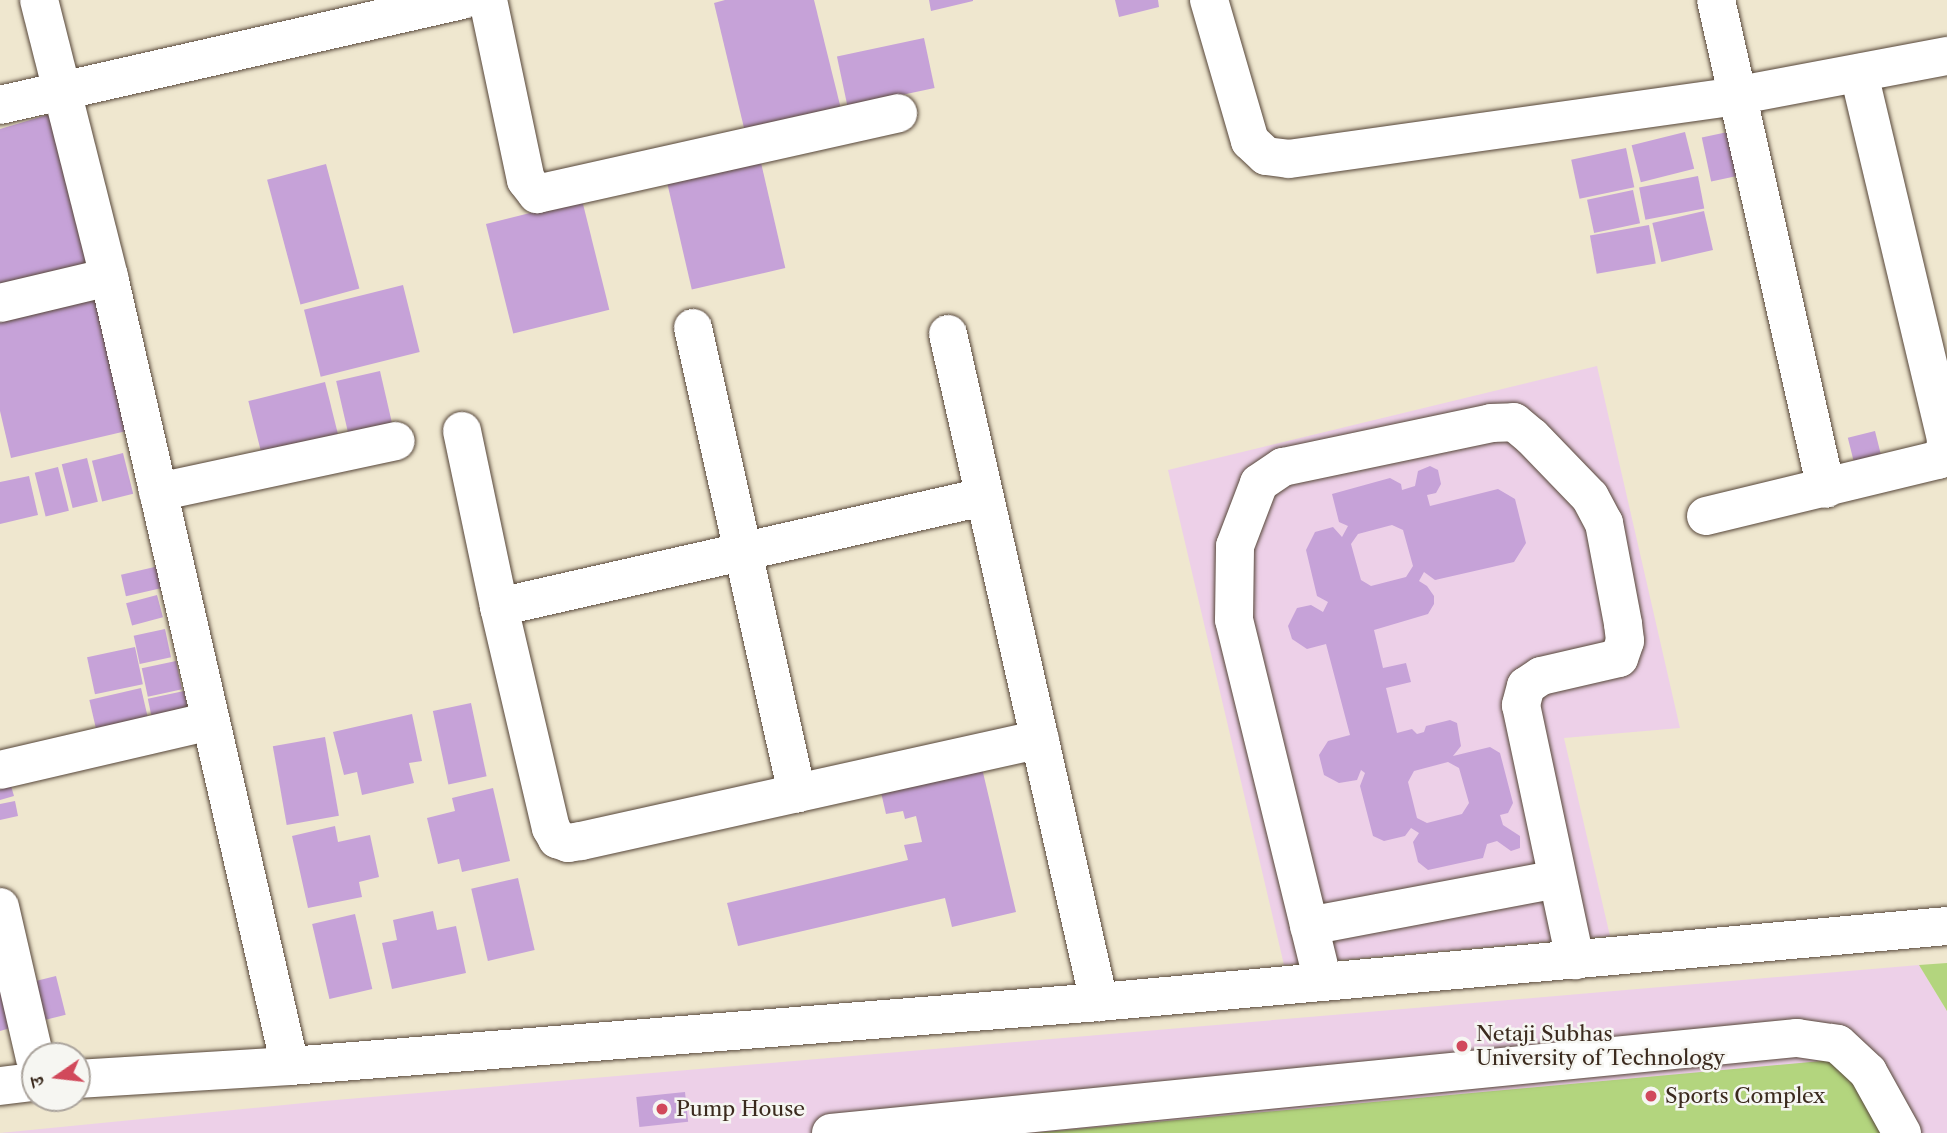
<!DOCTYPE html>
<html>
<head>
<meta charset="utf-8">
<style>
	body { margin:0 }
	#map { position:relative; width:1947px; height:1133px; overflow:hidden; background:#efe7cf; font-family:"Libre Caslon Text","Noto Serif Devanagari",serif }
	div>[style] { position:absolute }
	.built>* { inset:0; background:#edd0e8 }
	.green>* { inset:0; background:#b3d57e }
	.building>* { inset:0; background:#c6a2d8; transform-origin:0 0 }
	.roads { filter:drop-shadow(0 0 2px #564639) drop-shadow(0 0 2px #564639) }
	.minor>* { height:38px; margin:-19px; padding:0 19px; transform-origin:19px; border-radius:19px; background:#fff }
	.dots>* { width:19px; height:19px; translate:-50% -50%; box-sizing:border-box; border:4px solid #f6f6f2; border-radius:50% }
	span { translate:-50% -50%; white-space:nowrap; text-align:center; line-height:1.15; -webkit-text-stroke:5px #f6f6f2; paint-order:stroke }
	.poi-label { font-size:21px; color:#3b2a1e }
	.left { translate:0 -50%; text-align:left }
	.north { position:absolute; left:21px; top:1042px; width:70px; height:70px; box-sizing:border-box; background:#f6f6f2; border:2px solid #aba49d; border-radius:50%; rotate:256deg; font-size:19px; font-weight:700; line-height:28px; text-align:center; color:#3b2a1e }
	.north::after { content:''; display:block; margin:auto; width:24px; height:32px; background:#d1495b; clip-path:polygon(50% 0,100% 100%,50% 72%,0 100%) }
</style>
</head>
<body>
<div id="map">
	<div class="built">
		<div style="clip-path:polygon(1597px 366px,1680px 728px,1564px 738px,1610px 936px,1284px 965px,1168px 470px)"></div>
		<div style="clip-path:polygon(1919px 965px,1947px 1011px,1947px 1133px,0 1133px,324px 1101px)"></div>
	</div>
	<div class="green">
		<div style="clip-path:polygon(1947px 963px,1947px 1011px,1919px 965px)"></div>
		<div style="clip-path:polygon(1843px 1059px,1885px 1133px,1034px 1133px)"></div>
	</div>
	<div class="building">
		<div style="clip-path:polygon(725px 0,814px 0,841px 109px,745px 132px,714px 3px)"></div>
		<div style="clip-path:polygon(929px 0,973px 0,973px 1px,931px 11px)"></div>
		<div style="clip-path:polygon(1115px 0,1158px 0,1159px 7px,1119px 17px)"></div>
		<div style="left:924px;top:38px;width:51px;height:89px;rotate:78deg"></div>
		<div style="clip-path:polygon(57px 112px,100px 265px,0 294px,0 129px)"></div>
		<div style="left:1737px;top:130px;width:45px;height:36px;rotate:78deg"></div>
		<div style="left:1685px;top:132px;width:38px;height:55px;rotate:76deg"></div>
		<div style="left:1626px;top:148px;width:40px;height:56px;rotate:78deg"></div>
		<div style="left:759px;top:154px;width:117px;height:96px;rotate:77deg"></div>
		<div style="left:326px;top:164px;width:129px;height:61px;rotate:75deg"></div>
		<div style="left:1698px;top:176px;width:33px;height:60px;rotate:79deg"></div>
		<div style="left:1633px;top:190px;width:34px;height:47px;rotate:78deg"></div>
		<div style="left:582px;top:200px;width:113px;height:99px;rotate:76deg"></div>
		<div style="left:1704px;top:211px;width:40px;height:53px;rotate:77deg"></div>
		<div style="left:1649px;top:225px;width:39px;height:60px;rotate:80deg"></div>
		<div style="left:403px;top:285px;width:69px;height:102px;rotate:76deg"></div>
		<div style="clip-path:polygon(103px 294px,135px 429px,11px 458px,0 411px,0 318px)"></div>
		<div style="left:380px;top:371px;width:63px;height:45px;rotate:77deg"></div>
		<div style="left:325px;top:382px;width:62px;height:79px;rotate:76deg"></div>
		<div style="left:1875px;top:431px;width:36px;height:28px;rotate:76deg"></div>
		<div style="left:123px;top:453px;width:42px;height:32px;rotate:76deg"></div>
		<div style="left:87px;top:458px;width:45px;height:26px;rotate:76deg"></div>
		<div style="clip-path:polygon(evenodd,1430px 466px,1438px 470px,1441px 484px,1436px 493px,1427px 495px,1430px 506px,1498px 489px,1515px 499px,1526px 543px,1514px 562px,1435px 580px,1424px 572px,1419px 581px,1427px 586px,1434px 596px,1434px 604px,1428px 614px,1374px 630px,1383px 668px,1406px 663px,1411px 682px,1386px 688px,1397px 733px,1412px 729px,1417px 734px,1424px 732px,1426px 726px,1450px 720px,1457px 723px,1461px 746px,1453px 756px,1490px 747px,1500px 753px,1513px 803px,1508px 813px,1500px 815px,1503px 825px,1520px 836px,1520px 848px,1511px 851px,1497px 841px,1487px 844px,1483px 858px,1428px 870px,1418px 862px,1413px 842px,1419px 833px,1411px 828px,1405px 836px,1384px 841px,1373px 836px,1360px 786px,1365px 773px,1361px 770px,1357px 780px,1339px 783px,1324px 775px,1319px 755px,1328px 741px,1350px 735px,1326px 644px,1307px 649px,1292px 639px,1288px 626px,1297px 608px,1311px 605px,1323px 612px,1328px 602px,1317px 596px,1306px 550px,1315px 532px,1333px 527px,1342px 537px,1348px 526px,1339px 522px,1332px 494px,1390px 478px,1401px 484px,1402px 490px,1415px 486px,1418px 471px,1430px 466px,1392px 525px,1403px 530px,1413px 566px,1406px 577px,1371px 586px,1361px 580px,1351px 544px,1358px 534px,1392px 525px,1430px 466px,1448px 762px,1459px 768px,1469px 803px,1462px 814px,1427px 823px,1417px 818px,1408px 782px,1414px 771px,1448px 762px)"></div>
		<div style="left:58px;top:467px;width:45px;height:24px;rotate:76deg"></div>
		<div style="clip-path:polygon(29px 476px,38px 515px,0 524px,0 482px)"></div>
		<div style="left:159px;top:566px;width:22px;height:39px;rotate:77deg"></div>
		<div style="left:157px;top:595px;width:23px;height:32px;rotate:75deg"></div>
		<div style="left:165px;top:629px;width:29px;height:32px;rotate:78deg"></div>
		<div style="left:135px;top:647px;width:38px;height:49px;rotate:78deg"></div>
		<div style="left:176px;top:661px;width:29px;height:35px;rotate:78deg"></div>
		<div style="left:141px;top:688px;width:35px;height:53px;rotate:77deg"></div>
		<div style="left:184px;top:691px;width:24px;height:37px;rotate:78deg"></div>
		<div style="left:471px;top:703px;width:75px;height:39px;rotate:78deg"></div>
		<div style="clip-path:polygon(412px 714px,422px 761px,409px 763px,414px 783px,362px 795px,357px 772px,344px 775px,333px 732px)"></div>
		<div style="left:325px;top:737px;width:80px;height:53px;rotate:80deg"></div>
		<div style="clip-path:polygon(981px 764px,1016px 912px,952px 927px,945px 898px,738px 946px,727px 903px,908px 860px,904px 845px,922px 842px,916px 816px,905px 819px,903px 811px,886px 814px,880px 788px)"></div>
		<div style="clip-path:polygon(9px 779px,14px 796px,0 800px,0 781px)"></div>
		<div style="clip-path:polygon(493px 788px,510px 861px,462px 872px,459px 859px,438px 864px,427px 818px,455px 811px,452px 798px)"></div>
		<div style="clip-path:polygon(15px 801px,18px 816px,0 820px,0 804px)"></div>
		<div style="clip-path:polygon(335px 826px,338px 842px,370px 835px,379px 877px,359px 882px,362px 897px,308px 908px,292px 836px)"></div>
		<div style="left:518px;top:878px;width:74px;height:48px;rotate:77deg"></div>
		<div style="clip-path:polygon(433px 911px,437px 930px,456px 926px,466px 973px,392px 989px,382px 943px,397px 940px,393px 920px)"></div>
		<div style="left:355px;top:914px;width:77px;height:44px;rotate:77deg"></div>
		<div style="left:56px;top:976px;width:40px;height:26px;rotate:76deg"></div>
		<div style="clip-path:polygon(0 989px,24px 1024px,0 1031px)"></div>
		<div style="left:685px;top:1092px;width:30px;height:49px;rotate:84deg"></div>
	</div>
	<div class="roads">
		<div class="minor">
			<div style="left:39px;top:0;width:286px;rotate:75.8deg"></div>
			<div style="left:109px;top:277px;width:809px;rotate:77.08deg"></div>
			<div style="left:488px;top:0;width:184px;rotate:78.1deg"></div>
			<div style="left:526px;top:180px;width:18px;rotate:52deg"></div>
			<div style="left:537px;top:194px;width:370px;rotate:-12.6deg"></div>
			<div style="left:1209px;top:0;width:147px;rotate:73.8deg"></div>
			<div style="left:1250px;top:141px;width:22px;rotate:43deg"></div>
			<div style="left:1266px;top:156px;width:23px;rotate:7deg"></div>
			<div style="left:1289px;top:159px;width:450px;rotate:-8deg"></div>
			<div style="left:1735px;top:96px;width:216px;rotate:-10.7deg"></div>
			<div style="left:1716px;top:0;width:501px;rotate:77.32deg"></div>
			<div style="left:0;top:105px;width:475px;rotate:-12.8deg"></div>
			<div style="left:0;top:303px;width:112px;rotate:-13.4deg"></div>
			<div style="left:693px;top:328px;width:477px;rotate:77.4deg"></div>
			<div style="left:948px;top:334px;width:685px;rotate:77.26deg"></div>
			<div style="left:462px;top:431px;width:180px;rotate:78.1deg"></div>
			<div style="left:499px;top:607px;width:227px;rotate:76.8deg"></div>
			<div style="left:551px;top:828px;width:13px;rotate:61deg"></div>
			<div style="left:557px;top:839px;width:12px;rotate:20deg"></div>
			<div style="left:568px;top:843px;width:13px;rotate:-9deg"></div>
			<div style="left:581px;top:841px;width:470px;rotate:-12.5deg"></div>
			<div style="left:158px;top:492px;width:243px;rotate:-12.1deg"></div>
			<div style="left:1706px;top:516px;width:239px;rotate:-13.6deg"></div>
			<div style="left:1938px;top:460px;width:10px;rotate:-45deg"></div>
			<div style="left:1945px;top:453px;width:14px;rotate:-86deg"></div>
			<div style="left:1946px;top:439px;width:376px;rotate:-103.4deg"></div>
			<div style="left:499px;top:607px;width:498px;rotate:-12.8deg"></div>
			<div style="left:0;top:770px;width:216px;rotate:-13.1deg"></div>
			<div style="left:0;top:907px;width:156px;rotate:77deg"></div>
			<div style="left:1309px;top:926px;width:252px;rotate:-10.7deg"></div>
			<div style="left:1323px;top:982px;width:373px;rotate:-103.8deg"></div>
			<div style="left:1234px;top:620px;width:74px;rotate:-89.2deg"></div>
			<div style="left:1235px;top:546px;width:67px;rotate:-69.1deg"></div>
			<div style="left:1259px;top:483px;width:29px;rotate:-34deg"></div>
			<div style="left:1283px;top:467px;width:213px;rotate:-11.9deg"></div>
			<div style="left:1491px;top:423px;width:23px;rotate:-2deg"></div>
			<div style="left:1514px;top:422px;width:23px;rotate:40deg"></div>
			<div style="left:1532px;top:437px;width:83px;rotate:46deg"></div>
			<div style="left:1590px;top:497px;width:30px;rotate:62deg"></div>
			<div style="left:1604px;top:523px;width:103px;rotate:79.3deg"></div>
			<div style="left:1623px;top:624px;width:17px;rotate:83deg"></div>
			<div style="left:1625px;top:641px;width:18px;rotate:109deg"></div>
			<div style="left:1619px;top:658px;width:80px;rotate:167deg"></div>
			<div style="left:1541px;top:676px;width:18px;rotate:146deg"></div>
			<div style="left:1526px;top:686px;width:20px;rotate:105deg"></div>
			<div style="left:1521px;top:705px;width:261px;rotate:78deg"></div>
			<div style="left:77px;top:1079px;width:213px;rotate:-3.5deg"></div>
			<div style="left:290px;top:1066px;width:812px;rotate:-4.52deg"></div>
			<div style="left:1099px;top:1002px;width:851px;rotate:-5.12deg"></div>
			<div style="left:0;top:1086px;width:35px;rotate:-7deg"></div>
			<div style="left:831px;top:1133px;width:971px;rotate:-5.62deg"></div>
			<div style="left:1797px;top:1038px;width:41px;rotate:8.3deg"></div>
			<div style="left:1838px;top:1044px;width:41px;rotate:43deg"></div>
			<div style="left:1868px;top:1072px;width:70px;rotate:60.9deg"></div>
		</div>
	</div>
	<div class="dots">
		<div style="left:1462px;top:1046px;background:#d1495b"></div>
		<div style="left:1651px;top:1096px;background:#d1495b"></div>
		<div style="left:662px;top:1109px;background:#d1495b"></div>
	</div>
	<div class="poi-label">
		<span class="left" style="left:1476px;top:1046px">Netaji Subhas<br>University of Technology</span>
		<span class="left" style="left:1665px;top:1096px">Sports Complex</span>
		<span class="left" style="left:676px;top:1109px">Pump House</span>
	</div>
	<div class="north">उ</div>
</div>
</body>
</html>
